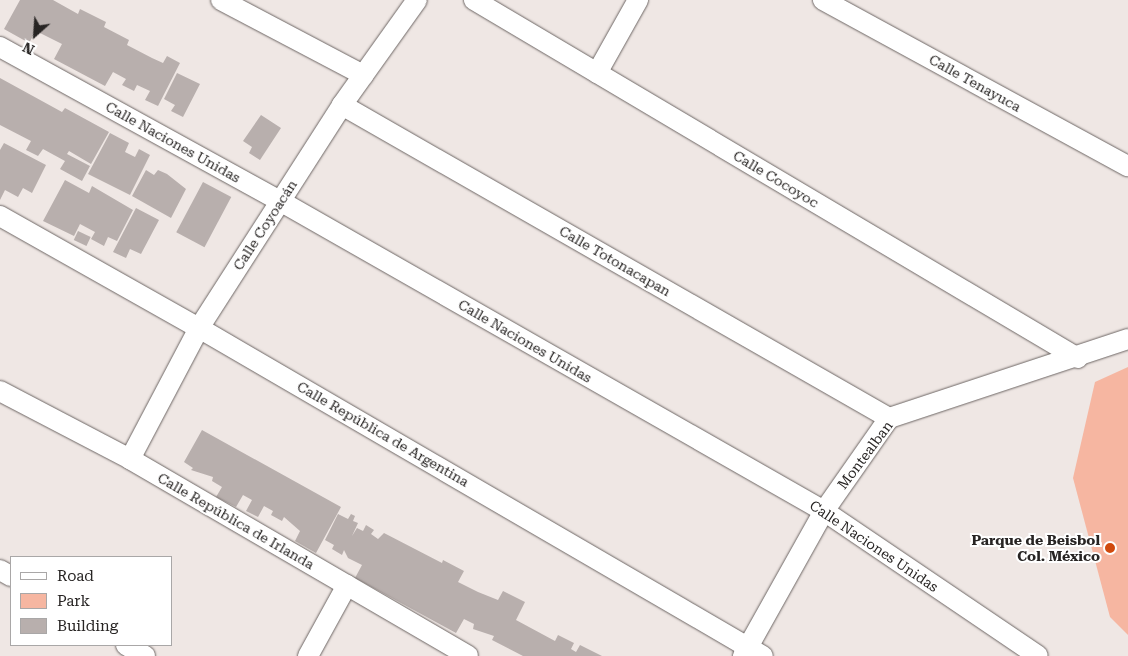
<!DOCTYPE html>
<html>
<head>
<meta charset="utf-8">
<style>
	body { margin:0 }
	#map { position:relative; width:1128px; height:656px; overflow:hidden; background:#efe7e4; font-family:"Roboto Serif",serif }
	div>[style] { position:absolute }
	.green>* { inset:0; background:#f6b6a1 }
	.building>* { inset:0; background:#b8afad; transform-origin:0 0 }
	.roads { filter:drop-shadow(0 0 1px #6d6664) drop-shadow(0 0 1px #6d6664) }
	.minor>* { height:20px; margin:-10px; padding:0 10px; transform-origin:10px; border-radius:10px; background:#fff }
	.dots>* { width:14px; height:14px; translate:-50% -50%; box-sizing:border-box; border:2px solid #fff; border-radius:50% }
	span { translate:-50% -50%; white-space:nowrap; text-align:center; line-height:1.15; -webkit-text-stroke:4px #fff; paint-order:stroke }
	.street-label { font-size:14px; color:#272423 }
	.poi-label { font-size:14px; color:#272423; font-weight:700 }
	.right { translate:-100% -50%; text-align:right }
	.legend { position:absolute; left:10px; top:556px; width:162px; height:90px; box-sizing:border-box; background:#fff; border:1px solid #a9a7a7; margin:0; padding:6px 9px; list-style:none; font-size:15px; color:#272423 }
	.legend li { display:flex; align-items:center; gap:10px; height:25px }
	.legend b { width:25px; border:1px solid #a9a7a7 }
	.north { position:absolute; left:10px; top:10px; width:50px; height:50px; -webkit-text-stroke:4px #fff; paint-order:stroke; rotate:206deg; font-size:14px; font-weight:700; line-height:20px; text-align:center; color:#272423 }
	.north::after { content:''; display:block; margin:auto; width:18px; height:22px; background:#272423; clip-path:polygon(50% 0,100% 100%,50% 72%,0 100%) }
</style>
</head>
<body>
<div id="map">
	<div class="green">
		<div style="clip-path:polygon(1128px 367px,1128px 635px,1110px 617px,1073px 478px,1095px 382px)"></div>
	</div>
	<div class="building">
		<div style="clip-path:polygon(20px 0,53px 0,78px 14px,80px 9px,106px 22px,104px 27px,129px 40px,127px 45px,152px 58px,163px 63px,167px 56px,180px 63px,158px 106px,145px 100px,150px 91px,137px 85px,134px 91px,122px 85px,126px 79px,113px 72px,105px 86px,54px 59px,62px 44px,36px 31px,29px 43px,4px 29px)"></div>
		<div style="clip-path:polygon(177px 73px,200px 84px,183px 117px,171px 111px,175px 105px,164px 99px)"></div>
		<div style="clip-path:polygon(0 78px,62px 112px,65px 108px,109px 132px,91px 164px,69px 151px,67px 154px,90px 166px,82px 181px,60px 169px,65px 161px,43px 149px,38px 156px,26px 150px,31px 141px,0 125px)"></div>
		<div style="clip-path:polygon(261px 115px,281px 128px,260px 160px,249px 153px,252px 147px,243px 141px)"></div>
		<div style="clip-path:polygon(110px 133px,129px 143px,125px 152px,135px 157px,139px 149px,150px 155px,130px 195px,88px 174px)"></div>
		<div style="clip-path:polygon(4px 143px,46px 165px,32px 193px,23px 188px,18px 197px,5px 190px,0 200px,0 150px)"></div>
		<div style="clip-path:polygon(146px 170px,154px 175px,158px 170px,167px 174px,186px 189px,171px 218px,132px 196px)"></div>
		<div style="clip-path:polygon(65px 180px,89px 193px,92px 186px,133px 210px,117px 241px,108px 237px,104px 246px,91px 239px,95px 232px,80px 224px,74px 236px,43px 221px)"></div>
		<div style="left:203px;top:182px;width:32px;height:57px;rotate:28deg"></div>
		<div style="clip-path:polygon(136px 208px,159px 220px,141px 254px,130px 249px,126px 258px,113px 252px)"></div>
		<div style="left:78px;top:231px;width:14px;height:10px;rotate:25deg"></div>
		<div style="clip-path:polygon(202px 430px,341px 507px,316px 553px,295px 541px,300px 531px,284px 517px,282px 521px,271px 515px,273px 511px,264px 506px,258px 517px,246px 511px,252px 500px,243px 495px,236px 507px,216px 497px,222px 487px,212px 481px,213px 477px,191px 470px,193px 468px,184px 462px)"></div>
		<div style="clip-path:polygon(338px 514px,348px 519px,351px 514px,355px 516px,353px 521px,358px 523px,352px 536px,357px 528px,363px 531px,366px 525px,374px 530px,371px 534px,378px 539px,384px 533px,442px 563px,443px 560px,464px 571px,458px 582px,478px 592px,498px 600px,503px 591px,525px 602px,516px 620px,555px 641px,558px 635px,574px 643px,571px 649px,576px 652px,580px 645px,602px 656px,523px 656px,492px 640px,494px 636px,473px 629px,474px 624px,464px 619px,456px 633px,355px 578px,362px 565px,348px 558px,344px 550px,342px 555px,332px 549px,334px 545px,325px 540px)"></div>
	</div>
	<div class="roads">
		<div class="minor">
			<div style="left:221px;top:0;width:161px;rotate:27.8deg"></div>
			<div style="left:474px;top:0;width:702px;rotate:30.66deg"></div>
			<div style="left:823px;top:0;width:347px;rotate:28.6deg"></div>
			<div style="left:0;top:47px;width:320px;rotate:28.8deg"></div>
			<div style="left:280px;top:201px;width:626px;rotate:29.68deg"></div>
			<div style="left:824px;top:511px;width:258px;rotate:34.1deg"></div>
			<div style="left:597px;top:73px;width:84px;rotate:-60.7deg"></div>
			<div style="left:342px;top:105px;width:630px;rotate:29.78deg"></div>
			<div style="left:0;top:216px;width:228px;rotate:29.4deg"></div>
			<div style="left:199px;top:328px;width:652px;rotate:30.18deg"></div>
			<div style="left:0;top:391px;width:147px;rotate:27.6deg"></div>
			<div style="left:130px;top:459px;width:391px;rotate:30.2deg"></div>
			<div style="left:130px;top:459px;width:148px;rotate:-62.2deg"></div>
			<div style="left:199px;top:328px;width:265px;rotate:-57.3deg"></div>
			<div style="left:342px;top:105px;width:129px;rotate:-54.5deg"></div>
			<div style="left:0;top:570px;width:13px;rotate:29deg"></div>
			<div style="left:126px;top:645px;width:22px;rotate:30deg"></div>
			<div style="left:308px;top:656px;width:81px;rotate:-61.2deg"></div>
			<div style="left:743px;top:656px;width:166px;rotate:-60.8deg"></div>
			<div style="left:824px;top:511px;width:113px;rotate:-55deg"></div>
			<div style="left:889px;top:418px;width:252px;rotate:-18.3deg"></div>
		</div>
	</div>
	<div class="dots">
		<div style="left:1110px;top:548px;background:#d04a0e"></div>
	</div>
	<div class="street-label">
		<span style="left:975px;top:83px;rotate:29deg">Calle Tenayuca</span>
		<span style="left:173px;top:142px;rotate:29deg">Calle Naciones Unidas</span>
		<span style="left:776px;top:179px;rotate:31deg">Calle Cocoyoc</span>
		<span style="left:265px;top:225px;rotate:-57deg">Calle Coyoacán</span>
		<span style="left:615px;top:261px;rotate:30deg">Calle Totonacapan</span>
		<span style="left:525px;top:341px;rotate:30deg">Calle Naciones Unidas</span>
		<span style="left:383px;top:434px;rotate:30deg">Calle República de Argentina</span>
		<span style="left:865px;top:455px;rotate:-53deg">Montealban</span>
		<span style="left:236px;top:521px;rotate:30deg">Calle República de Irlanda</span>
		<span style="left:874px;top:546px;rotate:34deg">Calle Naciones Unidas</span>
	</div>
	<div class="poi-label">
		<span class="right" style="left:1100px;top:548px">Parque de Beisbol<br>Col. México</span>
	</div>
	<ul class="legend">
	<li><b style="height:6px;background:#fff"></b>Road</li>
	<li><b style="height:14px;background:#f6b6a1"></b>Park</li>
	<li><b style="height:14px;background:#b8afad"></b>Building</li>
	</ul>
	<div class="north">N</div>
</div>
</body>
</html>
